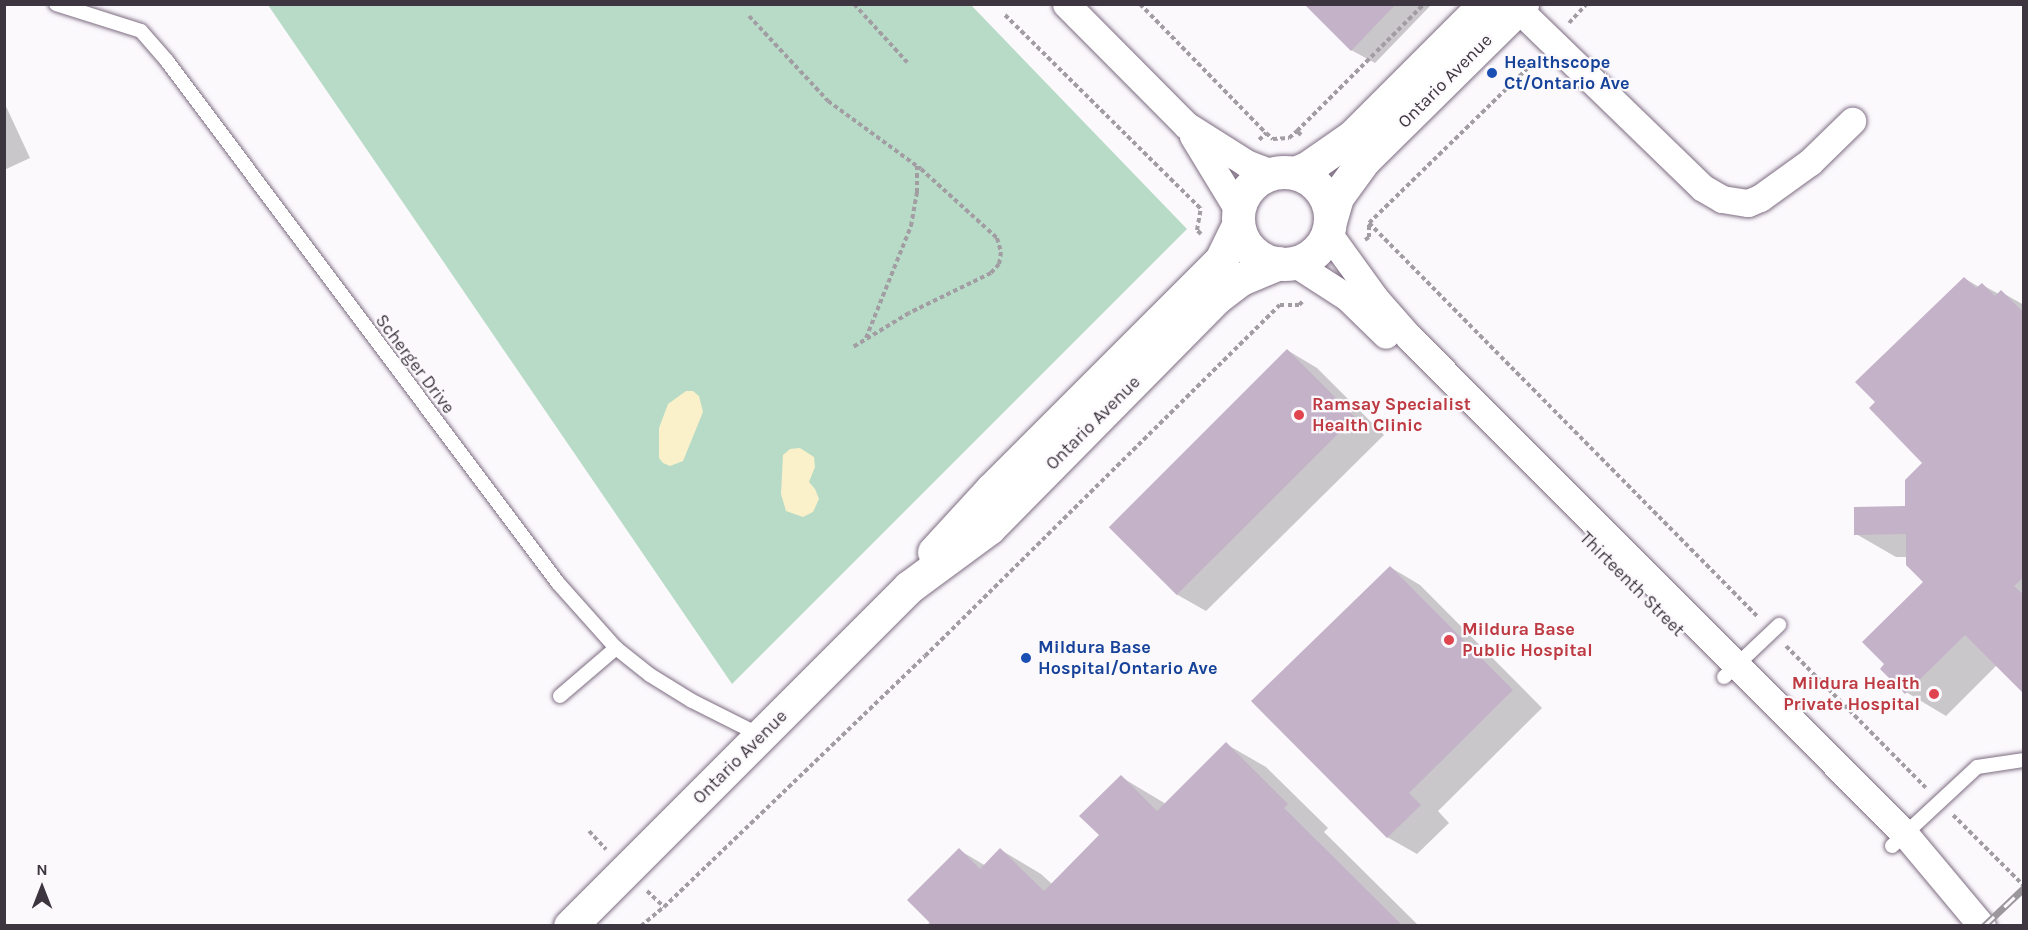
<!DOCTYPE html>
<html>
<head>
<meta charset="utf-8">
<style>
	body { margin:0 }
	#map { position:relative; width:2028px; height:930px; overflow:hidden; background:#fcf9fd; font-family:Karla,sans-serif }
	div>[style] { position:absolute }
	.green>* { inset:0; background:#b7dbc7 }
	.sand>* { inset:0; background:#faf1cb }
	.shadow>* { inset:0; background:#0003 }
	.building>* { inset:0; background:#c4b2c9; transform-origin:0 0 }
	.path>* { height:4px; margin-top:-2px; transform-origin:0; background:repeating-linear-gradient(90deg,#a29da3 0 4.5px,transparent 0 7.5px) }
	.roads { filter:drop-shadow(0 0 2px #7d6c81) drop-shadow(0 0 2px #7d6c81) }
	.service>* { height:14px; margin:-7px; padding:0 7px; transform-origin:7px; border-radius:7px; background:#fff }
	.minor>* { height:27px; margin:-13.5px; padding:0 13.5px; transform-origin:13.5px; border-radius:13.5px; background:#fff }
	.tertiary>* { height:33px; margin:-16.5px; padding:0 16.5px; transform-origin:16.5px; border-radius:16.5px; background:#fff }
	.tertiary>.ring { margin:-16.5px; padding:0; box-sizing:content-box; background:none; border:33px solid #fff; border-radius:50% }
	.rail>* { height:7px; margin-top:-3.5px; transform-origin:0; background:repeating-linear-gradient(90deg,#fcf9fd 0 14px,#9c969d 0 28px); box-sizing:border-box; border-block:2px solid #9c969d }
	.dots>* { width:16px; height:16px; translate:-50% -50%; box-sizing:border-box; border:3px solid #fcf9fd; border-radius:50% }
	span { translate:-50% -50%; white-space:nowrap; text-align:center; line-height:1.15; -webkit-text-stroke:4.5px #fcf9fd; paint-order:stroke }
	.transit-label { font-size:18px; color:#164399; font-weight:700 }
	.left { translate:0 -50%; text-align:left }
	.street-label { font-size:18px; color:#3d353f }
	.health-label { font-size:18px; color:#be3a42; font-weight:700 }
	.right { translate:-100% -50%; text-align:right }
	.frame { position:absolute; inset:0; border:6px solid #3d353f; pointer-events:none }
	.north { position:absolute; left:12px; top:858px; width:60px; height:60px; -webkit-text-stroke:4px #fcf9fd; paint-order:stroke; rotate:0deg; font-size:16px; font-weight:700; line-height:24px; text-align:center; color:#3d353f }
	.north::after { content:''; display:block; margin:auto; width:21px; height:27px; background:#3d353f; clip-path:polygon(50% 0,100% 100%,50% 72%,0 100%) }
</style>
</head>
<body>
<div id="map">
	<div class="green">
		<div style="clip-path:polygon(268px 5px,971px 5px,1187px 229px,732px 684px)"></div>
	</div>
	<div class="sand">
		<div style="clip-path:polygon(686px 391px,693px 391px,699px 396px,703px 412px,683px 461px,670px 466px,663px 463px,659px 458px,659px 428px,668px 404px)"></div>
		<div style="clip-path:polygon(800px 448px,814px 457px,815px 467px,809px 482px,815px 489px,819px 499px,813px 512px,803px 517px,786px 511px,781px 494px,783px 455px,790px 449px)"></div>
	</div>
	<div class="shadow">
		<div style="clip-path:polygon(1306px 4px,1432px 4px,1375px 63px,1351px 50px)"></div>
		<div style="clip-path:polygon(4px 102px,30px 158px,4px 170px)"></div>
		<div style="clip-path:polygon(1964px 278px,1979px 287px,1982px 285px,1999px 294px,2001px 292px,2024px 305px,2024px 692px,1997px 665px,1946px 716px,1906px 692px,1925px 582px,1907px 557px,1896px 557px,1856px 534px,1907px 508px,1924px 464px)"></div>
		<div style="clip-path:polygon(1287px 350px,1317px 368px,1384px 435px,1206px 611px,1176px 594px)"></div>
		<div style="clip-path:polygon(1390px 567px,1420px 585px,1542px 708px,1438px 811px,1449px 823px,1417px 854px,1387px 837px)"></div>
		<div style="clip-path:polygon(1226px 744px,1266px 767px,1328px 828px,1324px 832px,1419px 926px,926px 926px,931px 921px,959px 850px,986px 866px,1001px 850px,1041px 874px,1052px 884px,1101px 835px,1121px 777px,1166px 804px)"></div>
	</div>
	<div class="building">
		<div style="clip-path:polygon(1304px 4px,1396px 4px,1351px 51px)"></div>
		<div style="clip-path:polygon(1964px 277px,1976px 288px,1982px 283px,1995px 296px,2001px 290px,2024px 313px,2024px 577px,2014px 586px,2024px 595px,2024px 694px,1965px 635px,1905px 694px,1880px 669px,1884px 664px,1862px 642px,1923px 582px,1906px 565px,1906px 534px,1854px 535px,1854px 507px,1905px 506px,1905px 480px,1922px 463px,1869px 408px,1875px 402px,1855px 382px)"></div>
		<div style="left:1287px;top:349px;width:96px;height:252px;rotate:45deg"></div>
		<div style="clip-path:polygon(1390px 566px,1513px 690px,1409px 793px,1421px 805px,1387px 838px,1251px 701px)"></div>
		<div style="clip-path:polygon(1226px 742px,1288px 804px,1284px 808px,1403px 926px,933px 926px,907px 900px,959px 848px,980px 869px,1000px 848px,1044px 891px,1099px 835px,1079px 816px,1121px 775px,1157px 811px)"></div>
	</div>
	<div class="path">
		<div style="left:854px;top:4px;width:79px;rotate:47.6deg"></div>
		<div style="left:1140px;top:4px;width:180px;rotate:45.7deg"></div>
		<div style="left:1005px;top:15px;width:276px;rotate:44.7deg"></div>
		<div style="left:749px;top:16px;width:116px;rotate:47.1deg"></div>
		<div style="left:828px;top:101px;width:115px;rotate:36.2deg"></div>
		<div style="left:921px;top:169px;width:103px;rotate:42.2deg"></div>
		<div style="left:997px;top:238px;width:15px;rotate:74deg"></div>
		<div style="left:1001px;top:252px;width:12px;rotate:99deg"></div>
		<div style="left:999px;top:264px;width:12px;rotate:132deg"></div>
		<div style="left:991px;top:273px;width:91px;rotate:154deg"></div>
		<div style="left:909px;top:313px;width:66px;rotate:148.7deg"></div>
		<div style="left:1569px;top:23px;width:26px;rotate:-47deg"></div>
		<div style="left:1301px;top:135px;width:6px;rotate:-135deg"></div>
		<div style="left:1297px;top:131px;width:180px;rotate:-45deg"></div>
		<div style="left:1259px;top:140px;width:10px;rotate:-45deg"></div>
		<div style="left:1266px;top:133px;width:9px;rotate:41deg"></div>
		<div style="left:1273px;top:139px;width:16px;rotate:-4deg"></div>
		<div style="left:1289px;top:138px;width:11px;rotate:-41deg"></div>
		<div style="left:1369px;top:223px;width:554px;rotate:45.37deg"></div>
		<div style="left:1201px;top:234px;width:6px;rotate:-135deg"></div>
		<div style="left:1197px;top:230px;width:23px;rotate:-80deg"></div>
		<div style="left:1365px;top:240px;width:5px;rotate:-37deg"></div>
		<div style="left:1369px;top:237px;width:14px;rotate:-90deg"></div>
		<div style="left:1369px;top:223px;width:231px;rotate:-44.3deg"></div>
		<div style="left:866px;top:338px;width:121px;rotate:-68.1deg"></div>
		<div style="left:911px;top:226px;width:34px;rotate:-80deg"></div>
		<div style="left:917px;top:193px;width:27px;rotate:-90deg"></div>
		<div style="left:1786px;top:646px;width:199px;rotate:45.4deg"></div>
		<div style="left:1953px;top:815px;width:100px;rotate:45deg"></div>
		<div style="left:589px;top:831px;width:25px;rotate:47deg"></div>
		<div style="left:647px;top:891px;width:23px;rotate:43deg"></div>
		<div style="left:641px;top:926px;width:30px;rotate:-40deg"></div>
		<div style="left:664px;top:907px;width:362px;rotate:-43.9deg"></div>
		<div style="left:925px;top:656px;width:499px;rotate:-44.7deg"></div>
		<div style="left:1280px;top:305px;width:19px"></div>
		<div style="left:1299px;top:305px;width:7px;rotate:-45deg"></div>
	</div>
	<div class="roads">
		<div class="service">
			<div style="left:56px;top:4px;width:89px;rotate:17.6deg"></div>
			<div style="left:141px;top:31px;width:40px;rotate:49deg"></div>
			<div style="left:167px;top:61px;width:652px;rotate:53.17deg"></div>
			<div style="left:558px;top:583px;width:87px;rotate:48.3deg"></div>
			<div style="left:616px;top:648px;width:43px;rotate:38.5deg"></div>
			<div style="left:650px;top:675px;width:49px;rotate:31.8deg"></div>
			<div style="left:692px;top:701px;width:76px;rotate:26.6deg"></div>
			<div style="left:1724px;top:677px;width:76px;rotate:-43.4deg"></div>
			<div style="left:560px;top:696px;width:74px;rotate:-40.6deg"></div>
			<div style="left:1892px;top:846px;width:116px;rotate:-42.9deg"></div>
			<div style="left:1977px;top:767px;width:48px;rotate:-8.5deg"></div>
		</div>
		<div class="minor">
			<div style="left:1066px;top:4px;width:170px;rotate:45.2deg"></div>
			<div style="left:1186px;top:125px;width:71px;rotate:32.3deg"></div>
			<div style="left:1246px;top:163px;width:28px;rotate:21deg"></div>
			<div style="left:1513px;top:4px;width:264px;rotate:44.1deg"></div>
			<div style="left:1703px;top:188px;width:22px;rotate:30deg"></div>
			<div style="left:1722px;top:199px;width:26px;rotate:9deg"></div>
			<div style="left:1748px;top:203px;width:13px;rotate:-23deg"></div>
			<div style="left:1760px;top:198px;width:62px;rotate:-35.8deg"></div>
			<div style="left:1810px;top:162px;width:59px;rotate:-44.3deg"></div>
			<div style="left:1193px;top:136px;width:87px;rotate:58.7deg"></div>
			<div style="left:1328px;top:233px;width:80px;rotate:54.1deg"></div>
			<div style="left:1375px;top:298px;width:52px;rotate:48.9deg"></div>
			<div style="left:1409px;top:337px;width:702px;rotate:45.06deg"></div>
			<div style="left:1905px;top:834px;width:120px;rotate:50.1deg"></div>
			<div style="left:1294px;top:263px;width:63px;rotate:32.7deg"></div>
			<div style="left:1347px;top:297px;width:54px;rotate:44.3deg"></div>
		</div>
		<div class="tertiary">
			<div class="ring" style="left:1238px;top:172px;width:59px;height:59px"></div>
			<div style="left:1295px;top:173px;width:13px;rotate:-23deg"></div>
			<div style="left:1307px;top:168px;width:56px;rotate:-34.8deg"></div>
			<div style="left:1353px;top:136px;width:187px;rotate:-45deg"></div>
			<div style="left:1331px;top:218px;width:22px;rotate:-74deg"></div>
			<div style="left:1337px;top:197px;width:46px;rotate:-53.9deg"></div>
			<div style="left:1364px;top:160px;width:222px;rotate:-44.6deg"></div>
			<div style="left:934px;top:552px;width:84px;rotate:-47.4deg"></div>
			<div style="left:991px;top:490px;width:325px;rotate:-45deg"></div>
			<div style="left:1221px;top:260px;width:39px;rotate:-64deg"></div>
			<div style="left:570px;top:926px;width:479px;rotate:-45deg"></div>
			<div style="left:909px;top:587px;width:99px;rotate:-36.4deg"></div>
			<div style="left:989px;top:528px;width:325px;rotate:-45.4deg"></div>
			<div style="left:1217px;top:297px;width:30px;rotate:-37deg"></div>
			<div style="left:1241px;top:279px;width:41px;rotate:-22.8deg"></div>
		</div>
	</div>
	<div class="rail">
		<div style="left:1984px;top:926px;width:55px;rotate:-43.5deg"></div>
	</div>
	<div class="dots">
		<div style="left:1492px;top:73px;background:#1a4fb4"></div>
		<div style="left:1299px;top:415px;background:#e0444e"></div>
		<div style="left:1449px;top:640px;background:#e0444e"></div>
		<div style="left:1026px;top:658px;background:#1a4fb4"></div>
		<div style="left:1934px;top:694px;background:#e0444e"></div>
	</div>
	<div class="transit-label">
		<span class="left" style="left:1504px;top:73px">Healthscope<br>Ct/Ontario Ave</span>
		<span class="left" style="left:1038px;top:658px">Mildura Base<br>Hospital/Ontario Ave</span>
	</div>
	<div class="street-label">
		<span style="left:1445px;top:81px;rotate:-45deg">Ontario Avenue</span>
		<span style="left:415px;top:364px;rotate:53deg">Scherger Drive</span>
		<span style="left:1093px;top:423px;rotate:-45deg">Ontario Avenue</span>
		<span style="left:1632px;top:584px;rotate:45deg">Thirteenth Street</span>
		<span style="left:740px;top:757px;rotate:-45deg">Ontario Avenue</span>
	</div>
	<div class="health-label">
		<span class="left" style="left:1312px;top:415px">Ramsay Specialist<br>Health Clinic</span>
		<span class="left" style="left:1462px;top:640px">Mildura Base<br>Public Hospital</span>
		<span class="right" style="left:1920px;top:694px">Mildura Health<br>Private Hospital</span>
	</div>
	<div class="frame"></div>
	<div class="north">N</div>
</div>
</body>
</html>
